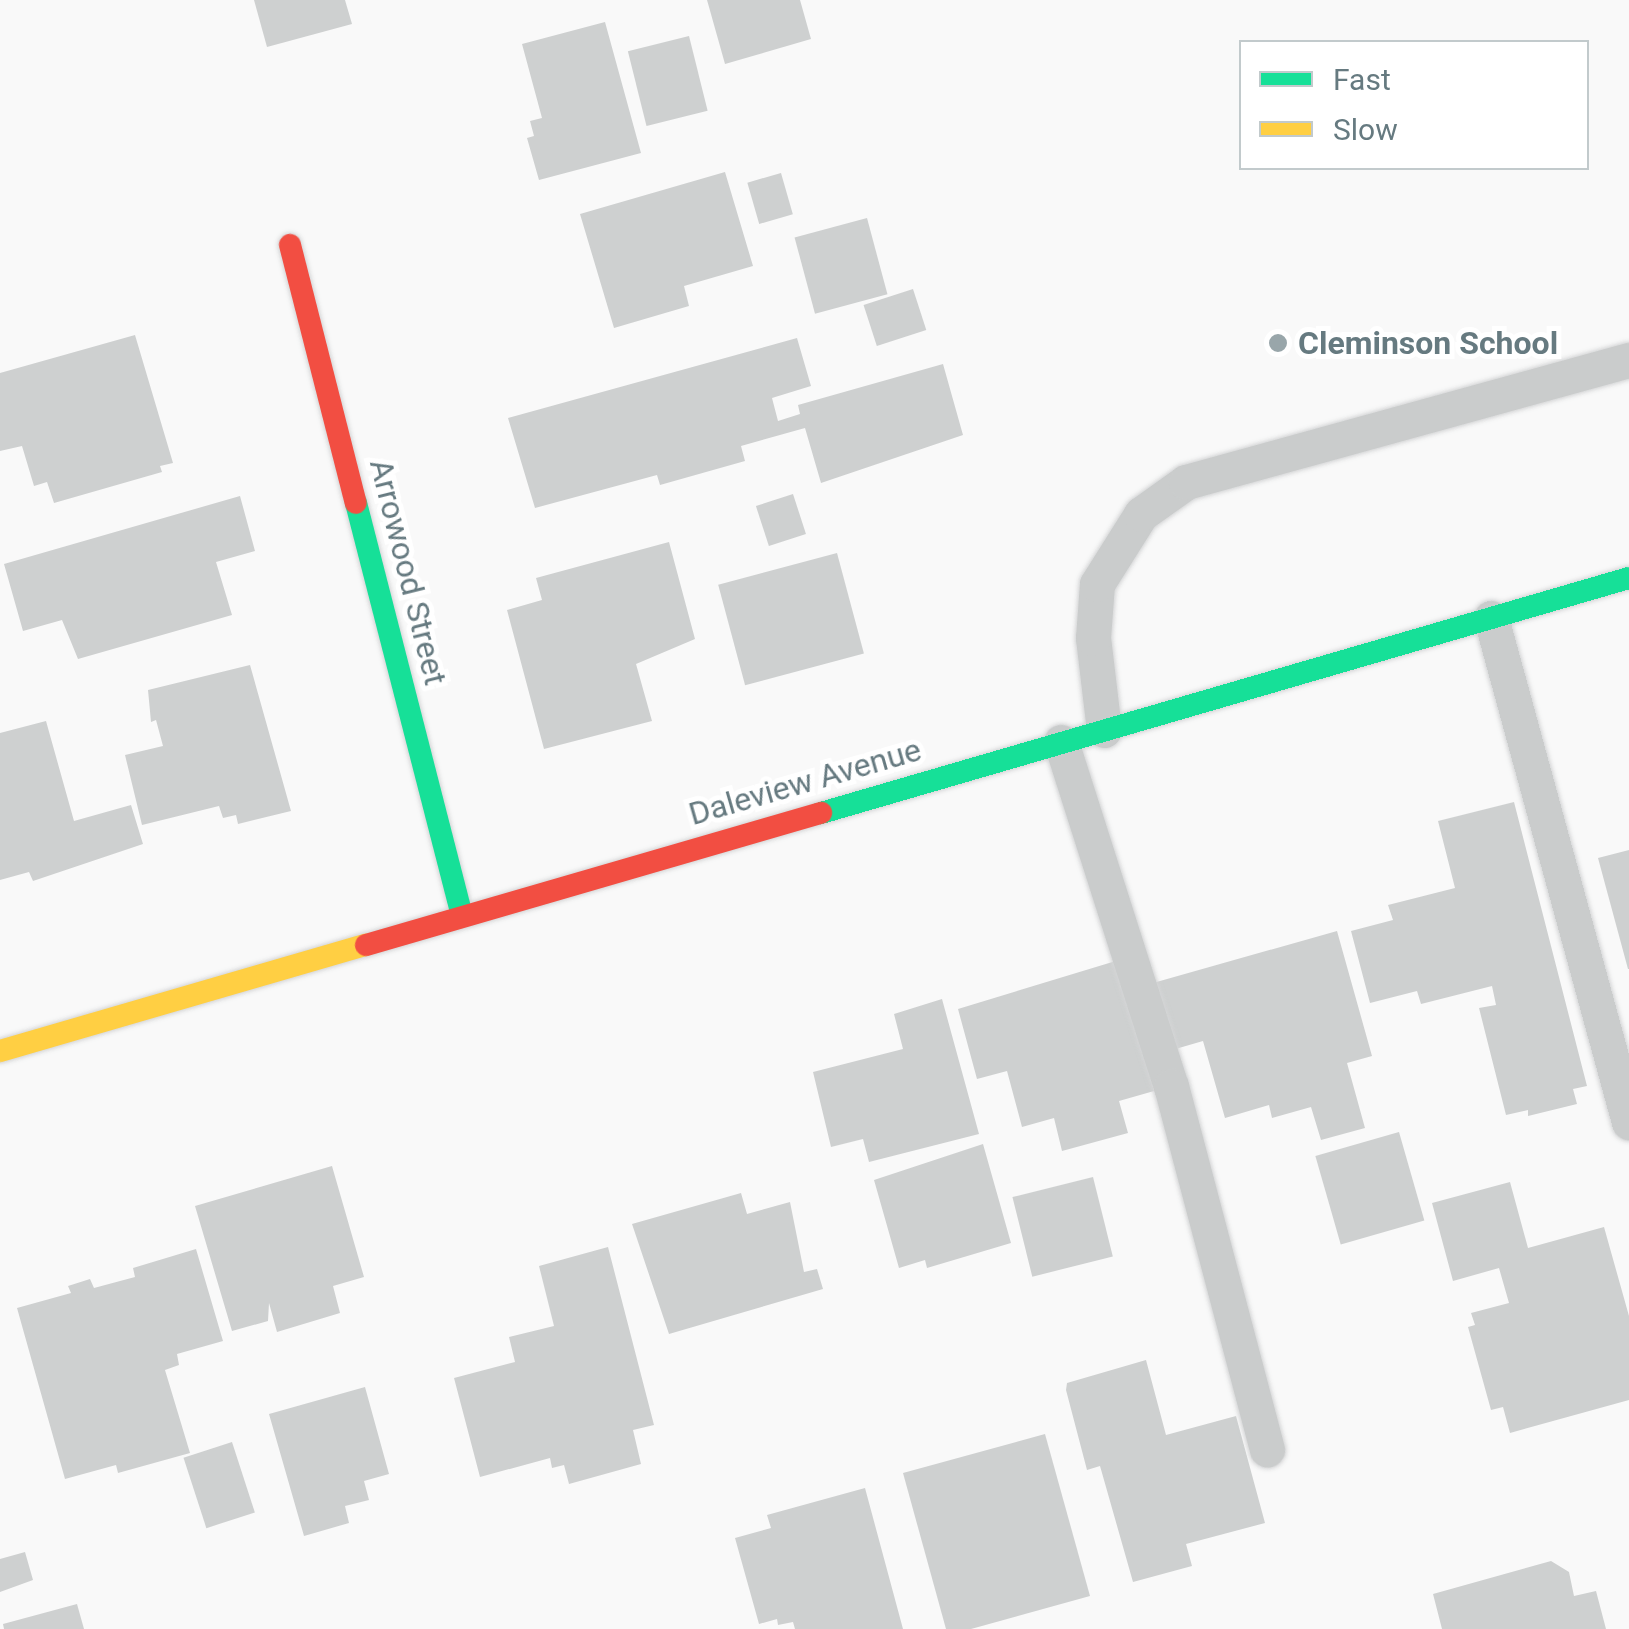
<!DOCTYPE html>
<html>
<head>
<meta charset="utf-8">
<style>
	body { margin:0 }
	#map { position:relative; width:1629px; height:1629px; overflow:hidden; background:#f9f9f9; font-family:Roboto,sans-serif }
	div>[style] { position:absolute }
	.building>* { inset:0; background:#ced0d0; transform-origin:0 0 }
	.roads { filter:drop-shadow(0 0 2px #d4d5d6) drop-shadow(0 0 2px #d4d5d6) }
	.lane>* { height:35px; margin:-17.5px; padding:0 17.5px; transform-origin:17.5px; border-radius:17.5px; background:#cacccc }
	.fast>* { height:22px; margin:-11px; padding:0 11px; transform-origin:11px; border-radius:11px; background:#16e098 }
	.slow>* { height:22px; margin:-11px; padding:0 11px; transform-origin:11px; border-radius:11px; background:#ffcf43 }
	.jam>* { height:22px; margin:-11px; padding:0 11px; transform-origin:11px; border-radius:11px; background:#f24e42 }
	.dots>* { width:28px; height:28px; translate:-50% -50%; box-sizing:border-box; border:5px solid #fff; border-radius:50% }
	span { translate:-50% -50%; white-space:nowrap; text-align:center; line-height:1.15; -webkit-text-stroke:10px #fff; paint-order:stroke }
	.poi-label { font-size:32px; color:#667a80; font-weight:700 }
	.left { translate:0 -50%; text-align:left }
	.street-label { font-size:32px; color:#667a80 }
	.legend { position:absolute; left:1239px; top:40px; width:350px; height:130px; box-sizing:border-box; background:#fff; border:2px solid #c2cacc; margin:0; padding:12px 18px; list-style:none; font-size:30px; color:#667a80 }
	.legend li { display:flex; align-items:center; gap:20px; height:50px }
	.legend b { width:50px; border:2px solid #c2cacc }
</style>
</head>
<body>
<div id="map">
	<div class="building">
		<div style="clip-path:polygon(254px 0,345px 0,352px 24px,267px 47px)"></div>
		<div style="clip-path:polygon(707px 0,800px 0,811px 39px,725px 64px)"></div>
		<div style="clip-path:polygon(605px 22px,641px 153px,539px 180px,527px 138px,534px 136px,530px 121px,542px 118px,522px 44px)"></div>
		<div style="left:689px;top:36px;width:77px;height:63px;rotate:76deg"></div>
		<div style="clip-path:polygon(725px 172px,753px 266px,684px 286px,689px 306px,614px 328px,580px 214px)"></div>
		<div style="left:781px;top:173px;width:43px;height:35px;rotate:74deg"></div>
		<div style="left:867px;top:218px;width:79px;height:75px;rotate:75deg"></div>
		<div style="left:913px;top:289px;width:43px;height:52px;rotate:72deg"></div>
		<div style="clip-path:polygon(135px 335px,173px 463px,160px 466px,162px 472px,54px 503px,47px 482px,34px 486px,22px 446px,0 451px,0 373px)"></div>
		<div style="clip-path:polygon(797px 338px,811px 386px,772px 398px,778px 421px,800px 414px,798px 405px,943px 364px,963px 435px,821px 483px,805px 428px,741px 446px,745px 461px,660px 485px,657px 475px,535px 508px,508px 418px)"></div>
		<div style="left:793px;top:494px;width:42px;height:39px;rotate:72deg"></div>
		<div style="clip-path:polygon(240px 496px,255px 551px,216px 562px,232px 615px,78px 659px,62px 620px,23px 631px,4px 564px)"></div>
		<div style="clip-path:polygon(669px 542px,695px 639px,636px 664px,652px 721px,544px 749px,507px 610px,542px 600px,536px 578px)"></div>
		<div style="left:837px;top:553px;width:104px;height:123px;rotate:75deg"></div>
		<div style="clip-path:polygon(250px 665px,291px 811px,238px 824px,236px 815px,223px 818px,219px 806px,142px 825px,125px 755px,163px 746px,156px 720px,151px 722px,148px 690px)"></div>
		<div style="clip-path:polygon(46px 721px,74px 821px,131px 805px,143px 844px,33px 881px,29px 872px,0 880px,0 733px)"></div>
		<div style="clip-path:polygon(1514px 802px,1587px 1086px,1573px 1089px,1577px 1104px,1528px 1116px,1528px 1110px,1506px 1115px,1479px 1008px,1496px 1005px,1492px 986px,1421px 1004px,1417px 991px,1370px 1003px,1351px 931px,1393px 920px,1388px 905px,1455px 888px,1438px 821px)"></div>
		<div style="clip-path:polygon(1629px 850px,1629px 969px,1628px 969px,1598px 858px)"></div>
		<div style="clip-path:polygon(1337px 931px,1372px 1056px,1347px 1063px,1365px 1128px,1321px 1140px,1311px 1107px,1272px 1118px,1269px 1105px,1225px 1118px,1203px 1041px,1172px 1050px,1153px 983px)"></div>
		<div style="clip-path:polygon(1119px 960px,1154px 1091px,1119px 1101px,1128px 1133px,1062px 1151px,1054px 1118px,1022px 1127px,1007px 1071px,977px 1079px,958px 1009px)"></div>
		<div style="clip-path:polygon(942px 999px,979px 1134px,869px 1162px,863px 1139px,831px 1147px,813px 1072px,903px 1049px,894px 1014px)"></div>
		<div style="left:1399px;top:1132px;width:92px;height:87px;rotate:74deg"></div>
		<div style="clip-path:polygon(983px 1144px,1011px 1243px,927px 1268px,925px 1260px,899px 1268px,874px 1180px)"></div>
		<div style="clip-path:polygon(332px 1166px,364px 1277px,333px 1286px,340px 1313px,277px 1332px,269px 1303px,268px 1321px,232px 1331px,195px 1206px)"></div>
		<div style="left:1093px;top:1177px;width:82px;height:83px;rotate:76deg"></div>
		<div style="clip-path:polygon(1510px 1182px,1528px 1248px,1604px 1227px,1629px 1316px,1629px 1400px,1510px 1433px,1503px 1407px,1491px 1410px,1468px 1327px,1475px 1325px,1471px 1313px,1509px 1303px,1499px 1268px,1453px 1281px,1432px 1203px)"></div>
		<div style="clip-path:polygon(741px 1193px,747px 1214px,790px 1202px,804px 1272px,817px 1269px,823px 1289px,669px 1334px,632px 1224px)"></div>
		<div style="clip-path:polygon(608px 1247px,654px 1425px,633px 1430px,641px 1464px,569px 1484px,564px 1465px,552px 1468px,550px 1458px,480px 1477px,454px 1378px,515px 1362px,509px 1337px,554px 1326px,539px 1266px)"></div>
		<div style="clip-path:polygon(196px 1249px,223px 1341px,177px 1354px,179px 1365px,165px 1370px,190px 1453px,118px 1473px,116px 1465px,65px 1479px,17px 1308px,71px 1293px,68px 1286px,90px 1279px,94px 1288px,135px 1277px,133px 1268px)"></div>
		<div style="clip-path:polygon(1146px 1360px,1166px 1435px,1236px 1416px,1265px 1523px,1186px 1544px,1192px 1566px,1133px 1582px,1100px 1466px,1087px 1470px,1066px 1390px,1067px 1383px)"></div>
		<div style="clip-path:polygon(365px 1387px,389px 1474px,364px 1481px,369px 1500px,345px 1506px,349px 1523px,304px 1536px,269px 1414px)"></div>
		<div style="clip-path:polygon(1045px 1434px,1090px 1596px,971px 1629px,946px 1629px,903px 1473px)"></div>
		<div style="left:232px;top:1442px;width:74px;height:51px;rotate:72deg"></div>
		<div style="clip-path:polygon(865px 1488px,903px 1629px,795px 1629px,793px 1622px,778px 1625px,777px 1619px,759px 1624px,735px 1538px,771px 1528px,767px 1515px)"></div>
		<div style="clip-path:polygon(25px 1552px,33px 1580px,0 1592px,0 1559px)"></div>
		<div style="clip-path:polygon(1551px 1561px,1569px 1572px,1574px 1596px,1596px 1591px,1606px 1629px,1442px 1629px,1433px 1594px)"></div>
		<div style="clip-path:polygon(77px 1604px,84px 1629px,4px 1629px,3px 1624px)"></div>
	</div>
	<div class="roads">
		<div class="lane">
			<div style="left:1491px;top:618px;width:523px;rotate:74.69deg"></div>
			<div style="left:1104px;top:730px;width:93px;rotate:-96.8deg"></div>
			<div style="left:1093px;top:638px;width:54px;rotate:-85.8deg"></div>
			<div style="left:1097px;top:584px;width:83px;rotate:-57.8deg"></div>
			<div style="left:1141px;top:514px;width:55px;rotate:-35.4deg"></div>
			<div style="left:1186px;top:482px;width:459px;rotate:-15.4deg"></div>
			<div style="left:1061px;top:742px;width:361px;rotate:72.3deg"></div>
			<div style="left:1171px;top:1086px;width:376px;rotate:75.2deg"></div>
		</div>
		<div class="fast">
			<div style="left:356px;top:503px;width:425px;rotate:75.6deg"></div>
			<div style="left:821px;top:813px;width:841px;rotate:-16.22deg"></div>
		</div>
		<div class="slow">
			<div style="left:0;top:1051px;width:381px;rotate:-16.2deg"></div>
		</div>
		<div class="jam">
			<div style="left:290px;top:245px;width:266px;rotate:75.7deg"></div>
			<div style="left:366px;top:945px;width:474px;rotate:-16.2deg"></div>
		</div>
	</div>
	<div class="dots">
		<div style="left:1278px;top:343px;background:#99a6aa"></div>
	</div>
	<div class="poi-label">
		<span class="left" style="left:1298px;top:343px">Cleminson School</span>
	</div>
	<div class="street-label">
		<span style="left:408px;top:572px;rotate:76deg">Arrowood Street</span>
		<span style="left:805px;top:782px;rotate:-16deg">Daleview Avenue</span>
	</div>
	<ul class="legend">
	<li><b style="height:12px;background:#16e098"></b>Fast</li>
	<li><b style="height:12px;background:#ffcf43"></b>Slow</li>
	</ul>
</div>
</body>
</html>
